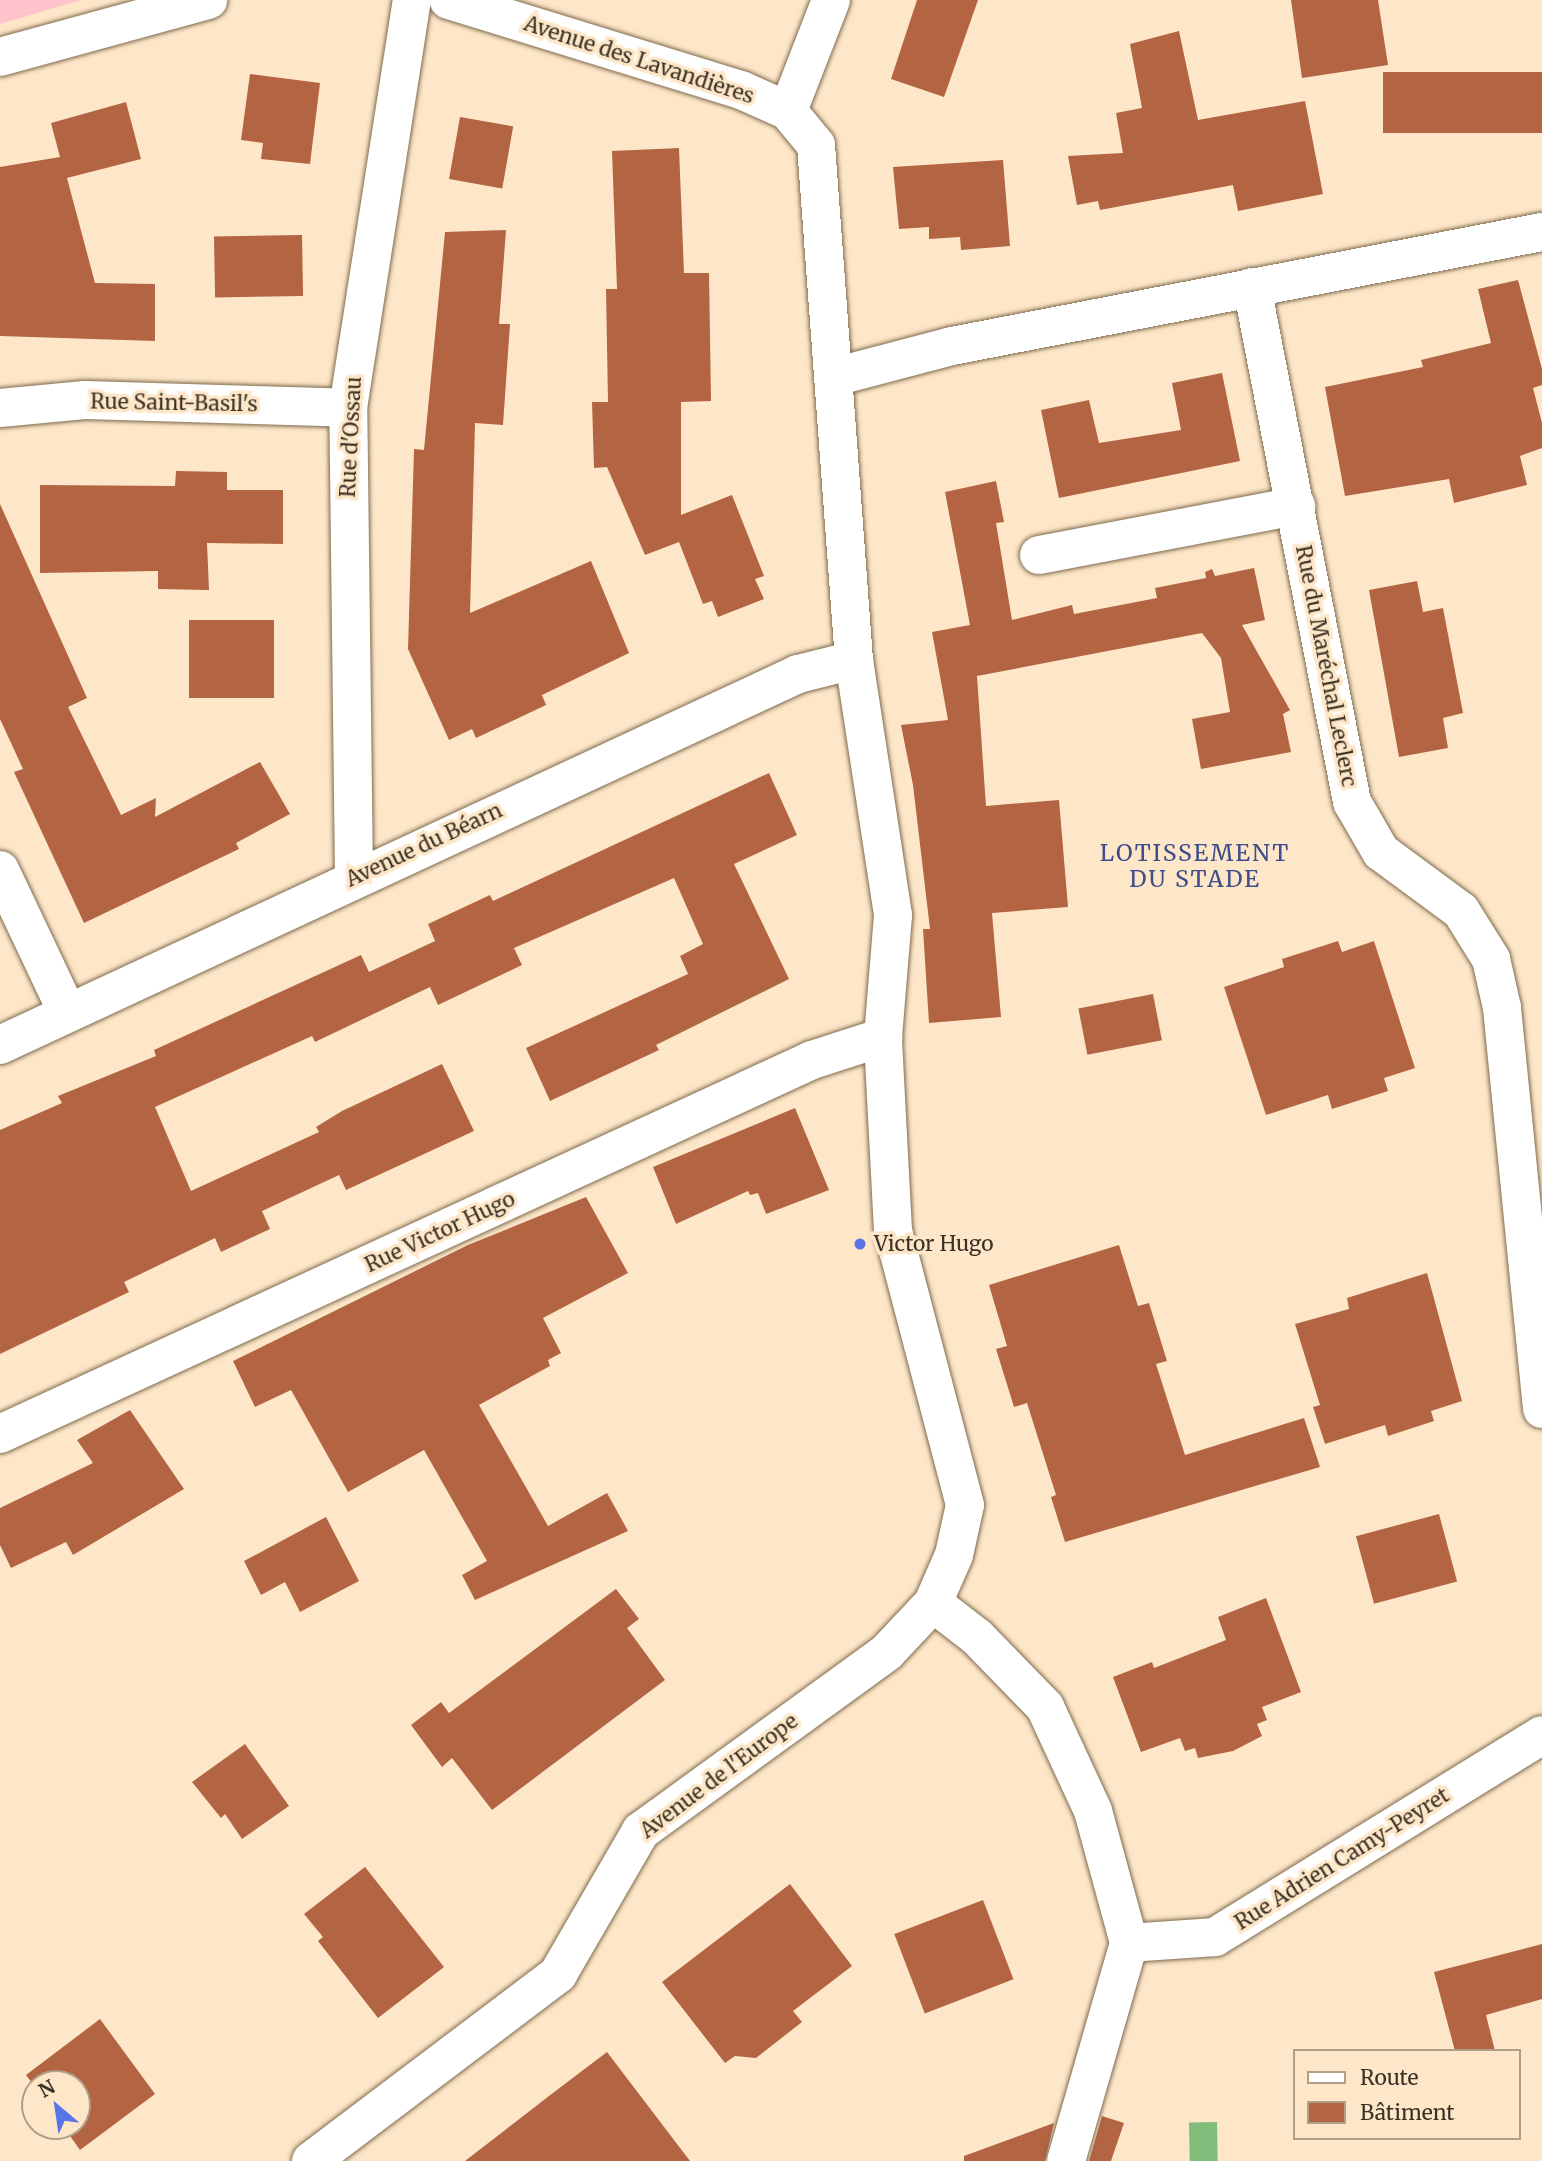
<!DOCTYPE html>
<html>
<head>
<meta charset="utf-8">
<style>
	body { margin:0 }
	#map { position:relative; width:1542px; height:2161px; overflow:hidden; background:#fee7c8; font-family:Merriweather,serif }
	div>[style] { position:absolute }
	.green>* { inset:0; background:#ffc3cb }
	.water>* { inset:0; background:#80bd7a; transform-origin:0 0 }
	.building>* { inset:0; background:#b36443; transform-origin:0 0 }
	.roads { filter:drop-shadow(0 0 2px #7e6a4e) drop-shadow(0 0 2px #7e6a4e) }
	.minor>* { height:38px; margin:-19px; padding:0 19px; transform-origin:19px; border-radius:19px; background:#fff }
	.dots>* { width:19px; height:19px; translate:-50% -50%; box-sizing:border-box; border:4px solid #fee7c8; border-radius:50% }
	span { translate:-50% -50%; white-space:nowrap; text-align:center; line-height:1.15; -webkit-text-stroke:7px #fee7c8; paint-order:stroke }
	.street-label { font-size:21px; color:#3b3226 }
	.poi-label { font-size:21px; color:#3b3226 }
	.left { translate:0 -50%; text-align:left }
	.neighbourhood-label { font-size:23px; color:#3d4e89; letter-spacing:2px }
	.legend { position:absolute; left:1293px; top:2049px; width:228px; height:91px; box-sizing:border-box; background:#fee7c8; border:2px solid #b09f87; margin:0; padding:9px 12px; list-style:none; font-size:21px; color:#3b3226 }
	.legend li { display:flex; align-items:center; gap:14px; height:35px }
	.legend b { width:35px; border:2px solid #b09f87 }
	.north { position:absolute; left:21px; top:2070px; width:70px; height:70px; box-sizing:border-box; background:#fee7c8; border:2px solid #b09f87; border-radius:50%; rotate:331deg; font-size:19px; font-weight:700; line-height:28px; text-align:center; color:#3b3226 }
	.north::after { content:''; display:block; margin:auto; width:24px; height:32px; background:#5874e9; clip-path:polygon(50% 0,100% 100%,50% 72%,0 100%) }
</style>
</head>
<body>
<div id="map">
	<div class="green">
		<div style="clip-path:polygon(0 0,81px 0,0 24px)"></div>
	</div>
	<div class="water">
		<div style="left:1217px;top:2122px;width:39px;height:28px;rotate:89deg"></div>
	</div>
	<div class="building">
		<div style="clip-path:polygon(917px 0,978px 0,944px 97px,891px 79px)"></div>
		<div style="clip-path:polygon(1291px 0,1378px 0,1388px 65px,1302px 78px)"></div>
		<div style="clip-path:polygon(1179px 31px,1198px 120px,1305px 101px,1323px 194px,1238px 211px,1233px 185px,1100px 210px,1098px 201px,1077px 205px,1068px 156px,1123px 153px,1116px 113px,1142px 108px,1130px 44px)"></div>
		<div style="left:1542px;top:72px;width:61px;height:159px;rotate:90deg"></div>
		<div style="clip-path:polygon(250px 74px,320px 83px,310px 164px,261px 159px,263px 143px,241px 140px)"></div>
		<div style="clip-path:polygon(126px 102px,141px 159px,67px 178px,95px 283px,155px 284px,155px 341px,0 336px,0 167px,60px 157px,51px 123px)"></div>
		<div style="left:460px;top:117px;width:54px;height:63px;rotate:10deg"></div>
		<div style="clip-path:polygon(679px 148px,684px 273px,709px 273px,711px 401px,681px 402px,681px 515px,732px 495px,764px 576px,755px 579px,764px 599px,718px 617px,712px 601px,703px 604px,679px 542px,645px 555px,607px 467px,594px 468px,592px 402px,608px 402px,606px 289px,617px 289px,612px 151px)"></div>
		<div style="clip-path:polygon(1003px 160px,1010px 246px,961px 250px,960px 237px,929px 239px,929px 227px,899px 229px,893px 167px)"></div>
		<div style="clip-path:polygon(506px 230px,499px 324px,510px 324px,503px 425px,475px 423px,470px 613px,591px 561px,629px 653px,542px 695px,546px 705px,476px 738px,472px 729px,449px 740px,408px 649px,414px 449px,424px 450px,445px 232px)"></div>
		<div style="left:302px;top:235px;width:61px;height:88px;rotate:89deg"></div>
		<div style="clip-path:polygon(1518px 280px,1542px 369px,1542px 385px,1533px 388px,1542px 423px,1542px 448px,1520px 456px,1527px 485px,1454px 503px,1449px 479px,1345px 496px,1325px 387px,1423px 367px,1421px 360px,1491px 343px,1478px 289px)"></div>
		<div style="clip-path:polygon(1222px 373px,1240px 461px,1059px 498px,1041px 410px,1089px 400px,1099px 443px,1181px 430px,1172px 383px)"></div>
		<div style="clip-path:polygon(176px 471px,227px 472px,227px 490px,283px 490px,283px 544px,207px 543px,209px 590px,158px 589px,158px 571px,40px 573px,40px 485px,175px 486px)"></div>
		<div style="clip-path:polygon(996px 481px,1004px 522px,996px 523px,1012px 620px,1072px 605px,1074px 614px,1157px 598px,1155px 588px,1206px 578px,1205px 572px,1212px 569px,1215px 576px,1254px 568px,1265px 620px,1242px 625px,1290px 710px,1283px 714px,1291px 752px,1201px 769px,1192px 719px,1230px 712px,1221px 658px,1202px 633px,977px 676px,986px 806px,1059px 800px,1068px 907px,992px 913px,1001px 1017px,929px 1023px,923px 929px,930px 929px,913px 785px,901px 725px,948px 720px,932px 632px,970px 625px,945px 492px)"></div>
		<div style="clip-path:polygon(0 504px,87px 698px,68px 707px,121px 815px,156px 798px,155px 817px,260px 762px,290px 814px,236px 843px,239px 849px,84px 923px,14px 772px,23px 769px,0 719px)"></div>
		<div style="clip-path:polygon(1417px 581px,1423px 612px,1443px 608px,1463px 713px,1443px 718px,1448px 748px,1399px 757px,1369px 590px)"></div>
		<div style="left:189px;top:620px;width:85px;height:78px"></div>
		<div style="clip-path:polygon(769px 773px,797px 835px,734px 864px,789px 979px,656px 1045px,659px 1050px,550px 1101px,526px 1048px,688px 974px,680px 956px,703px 944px,674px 878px,514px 948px,522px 965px,438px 1005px,430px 987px,315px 1042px,312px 1036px,155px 1107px,191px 1191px,319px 1132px,316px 1127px,342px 1111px,442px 1064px,474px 1131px,346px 1190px,339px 1175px,262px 1211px,270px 1229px,221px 1252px,215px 1238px,124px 1282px,129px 1292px,0 1354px,0 1130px,62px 1103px,58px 1096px,156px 1056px,154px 1050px,361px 955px,369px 972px,435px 941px,428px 924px,490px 895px,493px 901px)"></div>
		<div style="clip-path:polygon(1338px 941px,1342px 952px,1374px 941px,1415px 1068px,1384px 1078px,1388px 1091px,1332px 1109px,1328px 1095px,1266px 1115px,1224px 987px,1284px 967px,1282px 959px)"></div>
		<div style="left:1153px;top:994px;width:47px;height:76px;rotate:79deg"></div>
		<div style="clip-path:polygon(795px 1108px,829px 1190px,766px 1214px,758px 1193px,750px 1195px,748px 1191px,676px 1224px,653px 1167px)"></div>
		<div style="clip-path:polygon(586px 1197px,628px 1273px,543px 1318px,561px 1353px,548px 1360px,550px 1366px,479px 1405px,548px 1526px,607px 1493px,628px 1531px,475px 1600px,462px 1575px,487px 1561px,424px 1450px,348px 1492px,291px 1390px,255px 1407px,233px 1361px,468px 1245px)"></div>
		<div style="clip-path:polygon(1119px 1245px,1138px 1306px,1149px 1303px,1167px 1361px,1156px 1364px,1185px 1455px,1304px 1418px,1320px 1467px,1065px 1542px,1051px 1497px,1056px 1495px,1027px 1403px,1014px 1407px,996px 1349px,1007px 1346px,989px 1285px)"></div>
		<div style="clip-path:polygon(1427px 1273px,1462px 1401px,1431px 1411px,1434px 1421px,1388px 1436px,1385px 1425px,1325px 1444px,1313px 1407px,1320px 1405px,1295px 1324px,1349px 1309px,1347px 1298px)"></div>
		<div style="clip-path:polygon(130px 1410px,184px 1489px,73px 1555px,66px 1542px,11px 1568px,0 1545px,0 1508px,93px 1463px,77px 1440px)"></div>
		<div style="left:1439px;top:1514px;width:70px;height:86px;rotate:75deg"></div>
		<div style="clip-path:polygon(326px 1517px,359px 1581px,300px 1612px,285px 1582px,261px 1595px,244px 1561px)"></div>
		<div style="clip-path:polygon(616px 1589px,639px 1619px,627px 1628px,665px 1680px,492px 1810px,452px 1758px,442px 1767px,411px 1725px,441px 1702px,449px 1713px)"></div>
		<div style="clip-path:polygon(1266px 1598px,1301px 1692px,1262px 1707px,1267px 1720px,1257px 1724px,1262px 1736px,1233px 1751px,1198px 1758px,1195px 1748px,1185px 1751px,1180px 1738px,1141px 1752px,1113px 1677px,1152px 1662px,1154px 1668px,1226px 1640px,1218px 1617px)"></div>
		<div style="clip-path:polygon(245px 1744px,289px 1806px,242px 1839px,225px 1814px,221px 1818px,192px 1782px)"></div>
		<div style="clip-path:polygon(365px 1867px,444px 1967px,378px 2018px,318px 1941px,323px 1937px,304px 1914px)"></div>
		<div style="clip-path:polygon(790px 1884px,852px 1966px,793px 2011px,802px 2022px,756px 2058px,735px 2056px,725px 2063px,662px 1982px)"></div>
		<div style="left:983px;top:1900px;width:85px;height:95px;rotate:69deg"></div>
		<div style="clip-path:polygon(1542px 1944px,1542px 1999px,1486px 2015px,1495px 2051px,1455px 2051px,1434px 1972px)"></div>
		<div style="clip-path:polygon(100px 2019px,155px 2094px,80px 2150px,63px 2126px,77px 2126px,77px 2084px,35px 2087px,26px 2075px)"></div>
		<div style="clip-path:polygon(607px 2052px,690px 2161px,465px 2161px,549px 2096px)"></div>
		<div style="clip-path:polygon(1102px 2116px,1124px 2123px,1111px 2161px,1089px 2161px)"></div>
		<div style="clip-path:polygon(1054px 2123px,1045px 2161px,964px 2161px,964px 2156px)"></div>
	</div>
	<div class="roads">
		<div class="minor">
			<div style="left:0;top:57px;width:216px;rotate:-15.3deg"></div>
			<div style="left:788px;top:111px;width:119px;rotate:-68.8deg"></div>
			<div style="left:1252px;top:287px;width:525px;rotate:79.01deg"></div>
			<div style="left:1352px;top:802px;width:58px;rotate:59.9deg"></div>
			<div style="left:1381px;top:852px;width:99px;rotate:36.4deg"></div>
			<div style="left:1461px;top:911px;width:57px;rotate:58deg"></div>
			<div style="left:1491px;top:959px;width:50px;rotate:77.3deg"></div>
			<div style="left:1502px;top:1008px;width:403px;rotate:84.3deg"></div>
			<div style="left:834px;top:377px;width:122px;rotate:-14.7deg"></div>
			<div style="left:952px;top:346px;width:601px;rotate:-10.94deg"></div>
			<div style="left:0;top:408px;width:85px;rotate:-5.4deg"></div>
			<div style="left:85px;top:400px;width:263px;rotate:1.7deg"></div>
			<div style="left:1039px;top:555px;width:262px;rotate:-10.8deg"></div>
			<div style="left:0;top:870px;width:157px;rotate:64.7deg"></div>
			<div style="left:354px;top:877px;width:469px;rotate:-90.7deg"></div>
			<div style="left:348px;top:408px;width:413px;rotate:-81.1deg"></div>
			<div style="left:0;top:1045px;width:880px;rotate:-24.93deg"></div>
			<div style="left:798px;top:674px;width:58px;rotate:-14deg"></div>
			<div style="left:0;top:1434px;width:894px;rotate:-24.73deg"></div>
			<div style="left:812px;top:1060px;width:75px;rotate:-17.9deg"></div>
			<div style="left:933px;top:1603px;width:56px;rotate:37.7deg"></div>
			<div style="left:977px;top:1637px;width:98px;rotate:45.8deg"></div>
			<div style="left:1045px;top:1707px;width:115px;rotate:65.2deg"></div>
			<div style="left:1093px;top:1811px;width:137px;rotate:74.7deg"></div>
			<div style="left:1129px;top:1943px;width:227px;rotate:106.1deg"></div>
			<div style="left:1129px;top:1943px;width:86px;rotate:-4deg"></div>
			<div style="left:1215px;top:1937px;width:384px;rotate:-31.7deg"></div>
			<div style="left:311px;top:2161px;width:310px;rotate:-37.1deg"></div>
			<div style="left:558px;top:1974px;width:165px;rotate:-59.9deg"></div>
			<div style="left:641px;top:1831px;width:304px;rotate:-36deg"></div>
			<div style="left:887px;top:1652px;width:67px;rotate:-46.8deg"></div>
			<div style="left:933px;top:1603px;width:52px;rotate:-66.4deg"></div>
			<div style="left:954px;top:1555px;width:51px;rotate:-77.6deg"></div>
			<div style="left:965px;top:1505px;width:283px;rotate:-104.7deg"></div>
			<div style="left:893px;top:1231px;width:194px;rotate:-93deg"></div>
			<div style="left:883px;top:1037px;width:122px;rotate:-85.3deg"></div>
			<div style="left:893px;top:915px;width:258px;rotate:-98.7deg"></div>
			<div style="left:854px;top:660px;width:516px;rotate:-94.22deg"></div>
			<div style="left:816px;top:145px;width:44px;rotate:-129.5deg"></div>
			<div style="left:788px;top:111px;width:51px;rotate:-155.9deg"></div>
			<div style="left:741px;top:90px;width:306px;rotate:-162.9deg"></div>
		</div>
	</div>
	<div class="dots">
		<div style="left:860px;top:1244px;background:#5874e9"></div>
	</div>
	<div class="street-label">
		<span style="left:639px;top:60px;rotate:18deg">Avenue des Lavandières</span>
		<span style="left:174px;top:403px;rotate:1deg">Rue Saint-Basil's</span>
		<span style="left:351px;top:437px;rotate:-87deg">Rue d'Ossau</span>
		<span style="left:1326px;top:666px;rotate:79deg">Rue du Maréchal Leclerc</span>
		<span style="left:424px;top:845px;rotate:-25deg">Avenue du Béarn</span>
		<span style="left:440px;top:1232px;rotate:-25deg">Rue Victor Hugo</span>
		<span style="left:719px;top:1776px;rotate:-37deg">Avenue de l'Europe</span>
		<span style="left:1342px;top:1859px;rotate:-32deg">Rue Adrien Camy-Peyret</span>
	</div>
	<div class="poi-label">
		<span class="left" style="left:874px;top:1244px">Victor Hugo</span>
	</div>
	<div class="neighbourhood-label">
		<span style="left:1195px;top:866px">LOTISSEMENT<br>DU STADE</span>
	</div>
	<ul class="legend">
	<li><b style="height:9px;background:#fff"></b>Route</li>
	<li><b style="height:19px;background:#b36443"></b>Bâtiment</li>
	</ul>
	<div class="north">N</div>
</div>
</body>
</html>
